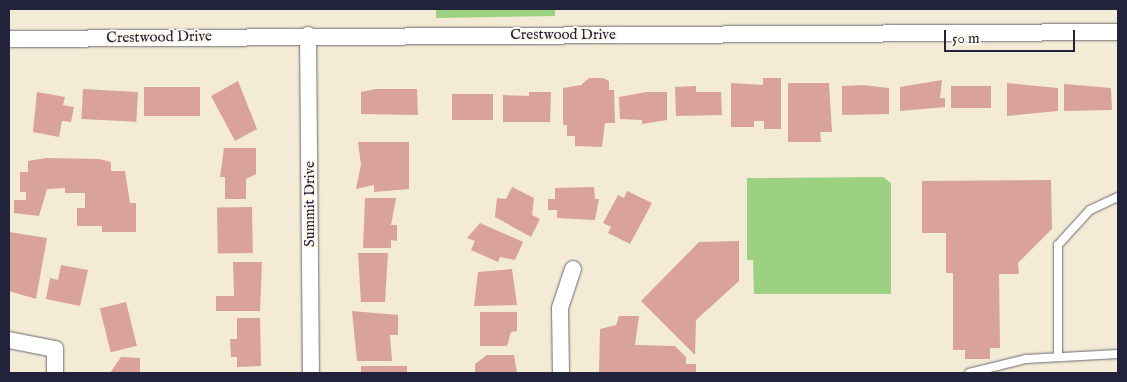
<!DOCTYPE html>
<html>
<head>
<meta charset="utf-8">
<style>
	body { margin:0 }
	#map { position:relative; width:1127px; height:382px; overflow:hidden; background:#f3ebd5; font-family:"IM FELL English",serif }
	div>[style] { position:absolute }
	.green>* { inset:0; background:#9cd182 }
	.building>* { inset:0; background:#d9a29b; transform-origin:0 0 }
	.roads { filter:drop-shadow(0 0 1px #6b6871) drop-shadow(0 0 1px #6b6871) }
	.service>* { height:8px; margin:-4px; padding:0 4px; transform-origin:4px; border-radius:4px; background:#fff }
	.minor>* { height:16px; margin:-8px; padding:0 8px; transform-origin:8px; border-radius:8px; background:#fff }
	span { translate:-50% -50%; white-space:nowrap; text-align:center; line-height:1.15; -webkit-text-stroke:4px #fbf7ec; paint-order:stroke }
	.street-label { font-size:15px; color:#22223b }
	.frame { position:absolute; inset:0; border:10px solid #22223b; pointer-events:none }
	.scale { position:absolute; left:944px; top:30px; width:131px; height:22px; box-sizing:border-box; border:2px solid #22223b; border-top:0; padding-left:6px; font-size:15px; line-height:18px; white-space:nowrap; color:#22223b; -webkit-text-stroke:4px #fbf7ec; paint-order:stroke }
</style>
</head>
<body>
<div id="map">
	<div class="green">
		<div style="clip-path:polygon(436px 9px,555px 9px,555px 16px,436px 18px)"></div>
		<div style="clip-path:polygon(883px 177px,891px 183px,891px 294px,754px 294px,753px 260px,747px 260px,747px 178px)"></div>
	</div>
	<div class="building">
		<div style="clip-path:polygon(589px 78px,603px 78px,609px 81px,609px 90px,614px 90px,615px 123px,605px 123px,602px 147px,575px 146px,575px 136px,567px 136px,567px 125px,563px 125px,563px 88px,581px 85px)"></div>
		<div style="clip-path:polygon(763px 78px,781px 78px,781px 129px,764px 129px,764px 121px,754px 121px,754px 127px,731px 127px,731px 83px,763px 85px)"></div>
		<div style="clip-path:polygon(942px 80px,940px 98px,945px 98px,945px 107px,900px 111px,900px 87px)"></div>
		<div style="clip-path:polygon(238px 81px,257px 129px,235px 141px,211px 96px)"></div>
		<div style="clip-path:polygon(788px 83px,829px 83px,832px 132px,820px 132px,821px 142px,788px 142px)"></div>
		<div style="clip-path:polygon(1007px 83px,1058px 88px,1058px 111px,1007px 116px)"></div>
		<div style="clip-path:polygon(1064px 84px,1111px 88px,1112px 110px,1064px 111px)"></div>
		<div style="clip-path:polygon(862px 85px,889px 88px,889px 114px,842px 115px,842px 86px)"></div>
		<div style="clip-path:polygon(696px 86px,696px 92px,721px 92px,722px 115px,676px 116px,675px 87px)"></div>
		<div style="left:991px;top:86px;width:22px;height:40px;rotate:90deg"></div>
		<div style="left:200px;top:87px;width:29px;height:56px;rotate:90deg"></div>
		<div style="left:83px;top:89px;width:55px;height:30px;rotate:3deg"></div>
		<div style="clip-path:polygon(376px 89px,417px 89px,418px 115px,361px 114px,361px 92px)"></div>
		<div style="clip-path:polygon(37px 92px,65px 97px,63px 105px,74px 107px,71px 122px,62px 121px,59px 137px,33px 132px)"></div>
		<div style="clip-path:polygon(529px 92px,551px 92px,550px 122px,503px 122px,503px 95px,529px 96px)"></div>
		<div style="clip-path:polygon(646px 92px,667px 92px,667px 120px,642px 124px,642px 120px,620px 119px,619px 97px)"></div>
		<div style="left:493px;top:94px;width:26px;height:41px;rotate:90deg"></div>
		<div style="clip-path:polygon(358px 142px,409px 142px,409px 189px,374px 192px,374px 185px,356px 189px,361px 165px)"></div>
		<div style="clip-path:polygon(224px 148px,256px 148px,256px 174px,246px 179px,246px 199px,225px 199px,225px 177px,220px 177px)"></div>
		<div style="clip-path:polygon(46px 158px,99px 159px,111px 162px,111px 171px,125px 171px,130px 203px,136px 203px,136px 232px,102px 232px,102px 226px,77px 226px,77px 208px,85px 208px,85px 193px,65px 193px,65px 188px,47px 189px,39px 216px,14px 213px,14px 200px,26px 200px,26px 192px,20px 192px,20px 172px,28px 172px,28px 161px)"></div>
		<div style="clip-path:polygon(1051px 180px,1052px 229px,1018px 263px,1019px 274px,999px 274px,1000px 348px,990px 348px,990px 359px,965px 359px,965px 350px,953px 350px,953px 273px,946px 273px,946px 233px,922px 233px,922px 181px)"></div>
		<div style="clip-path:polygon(512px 187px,534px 198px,532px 215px,540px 219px,531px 237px,495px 217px,497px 198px,506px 199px)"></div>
		<div style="clip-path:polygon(594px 187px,595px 199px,599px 199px,595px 220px,557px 218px,557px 210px,548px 210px,548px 199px,555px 199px,555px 188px)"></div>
		<div style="clip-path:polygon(627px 191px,652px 203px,630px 244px,608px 233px,611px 227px,603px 223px,618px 195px,624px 198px)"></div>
		<div style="clip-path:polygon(365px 198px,396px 198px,391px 225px,397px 225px,397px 241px,391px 240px,391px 248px,363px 248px)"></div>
		<div style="left:252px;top:207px;width:46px;height:35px;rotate:89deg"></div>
		<div style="clip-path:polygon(480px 223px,523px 242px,515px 260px,500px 257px,498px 262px,471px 250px,475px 241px,467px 238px)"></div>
		<div style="clip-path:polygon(9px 232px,47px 238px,36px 299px,9px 291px)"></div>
		<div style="clip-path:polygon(739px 241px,739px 281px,696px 320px,695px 355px,641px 301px,699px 242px)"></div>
		<div style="clip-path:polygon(358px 253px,388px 253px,385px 302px,361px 302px)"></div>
		<div style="clip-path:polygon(233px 262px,262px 262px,260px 311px,216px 311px,216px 296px,234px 296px)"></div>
		<div style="clip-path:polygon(61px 265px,88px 270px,80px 306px,46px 299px,50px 278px,58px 280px)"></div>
		<div style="clip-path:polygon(512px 269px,517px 305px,474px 306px,478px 272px)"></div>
		<div style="left:126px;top:302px;width:45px;height:27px;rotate:76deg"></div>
		<div style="clip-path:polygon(352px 311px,398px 315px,398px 335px,390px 335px,392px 361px,357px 361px)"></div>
		<div style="clip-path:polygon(480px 312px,517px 312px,517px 331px,511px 332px,507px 346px,480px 346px)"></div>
		<div style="clip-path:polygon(619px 316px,639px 316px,635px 345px,675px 346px,686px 357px,686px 364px,696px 364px,696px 373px,599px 373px,600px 329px,616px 325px)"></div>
		<div style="clip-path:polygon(237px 318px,260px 318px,261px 366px,237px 367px,237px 357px,231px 357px,230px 339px,237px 339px)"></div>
		<div style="clip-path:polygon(487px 355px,514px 355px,517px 373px,475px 373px,475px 364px)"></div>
		<div style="clip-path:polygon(121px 357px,140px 358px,140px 373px,110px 373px)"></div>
		<div style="left:361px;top:366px;width:46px;height:7px"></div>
	</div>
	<div class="roads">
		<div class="service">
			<div style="left:1058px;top:355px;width:110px;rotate:-90deg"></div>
			<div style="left:1058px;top:245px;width:47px;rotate:-47.6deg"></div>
			<div style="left:1090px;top:210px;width:31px;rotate:-25deg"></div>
			<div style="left:969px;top:373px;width:59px;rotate:-13.8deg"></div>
			<div style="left:1026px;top:359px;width:92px;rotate:-3.1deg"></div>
		</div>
		<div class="minor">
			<div style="left:308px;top:35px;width:338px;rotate:89.5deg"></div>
			<div style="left:9px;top:39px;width:1109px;rotate:-0.36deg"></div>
			<div style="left:9px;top:340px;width:47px;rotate:11.1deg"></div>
			<div style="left:55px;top:349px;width:24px;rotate:90deg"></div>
			<div style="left:561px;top:373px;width:65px;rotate:-90.9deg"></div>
			<div style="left:560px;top:308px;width:41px;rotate:-71.6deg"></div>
		</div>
	</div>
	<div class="street-label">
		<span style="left:563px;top:35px">Crestwood Drive</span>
		<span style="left:159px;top:37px;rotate:-1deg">Crestwood Drive</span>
		<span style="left:310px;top:204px;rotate:-90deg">Summit Drive</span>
	</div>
	<div class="frame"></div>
	<div class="scale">50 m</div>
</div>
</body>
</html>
